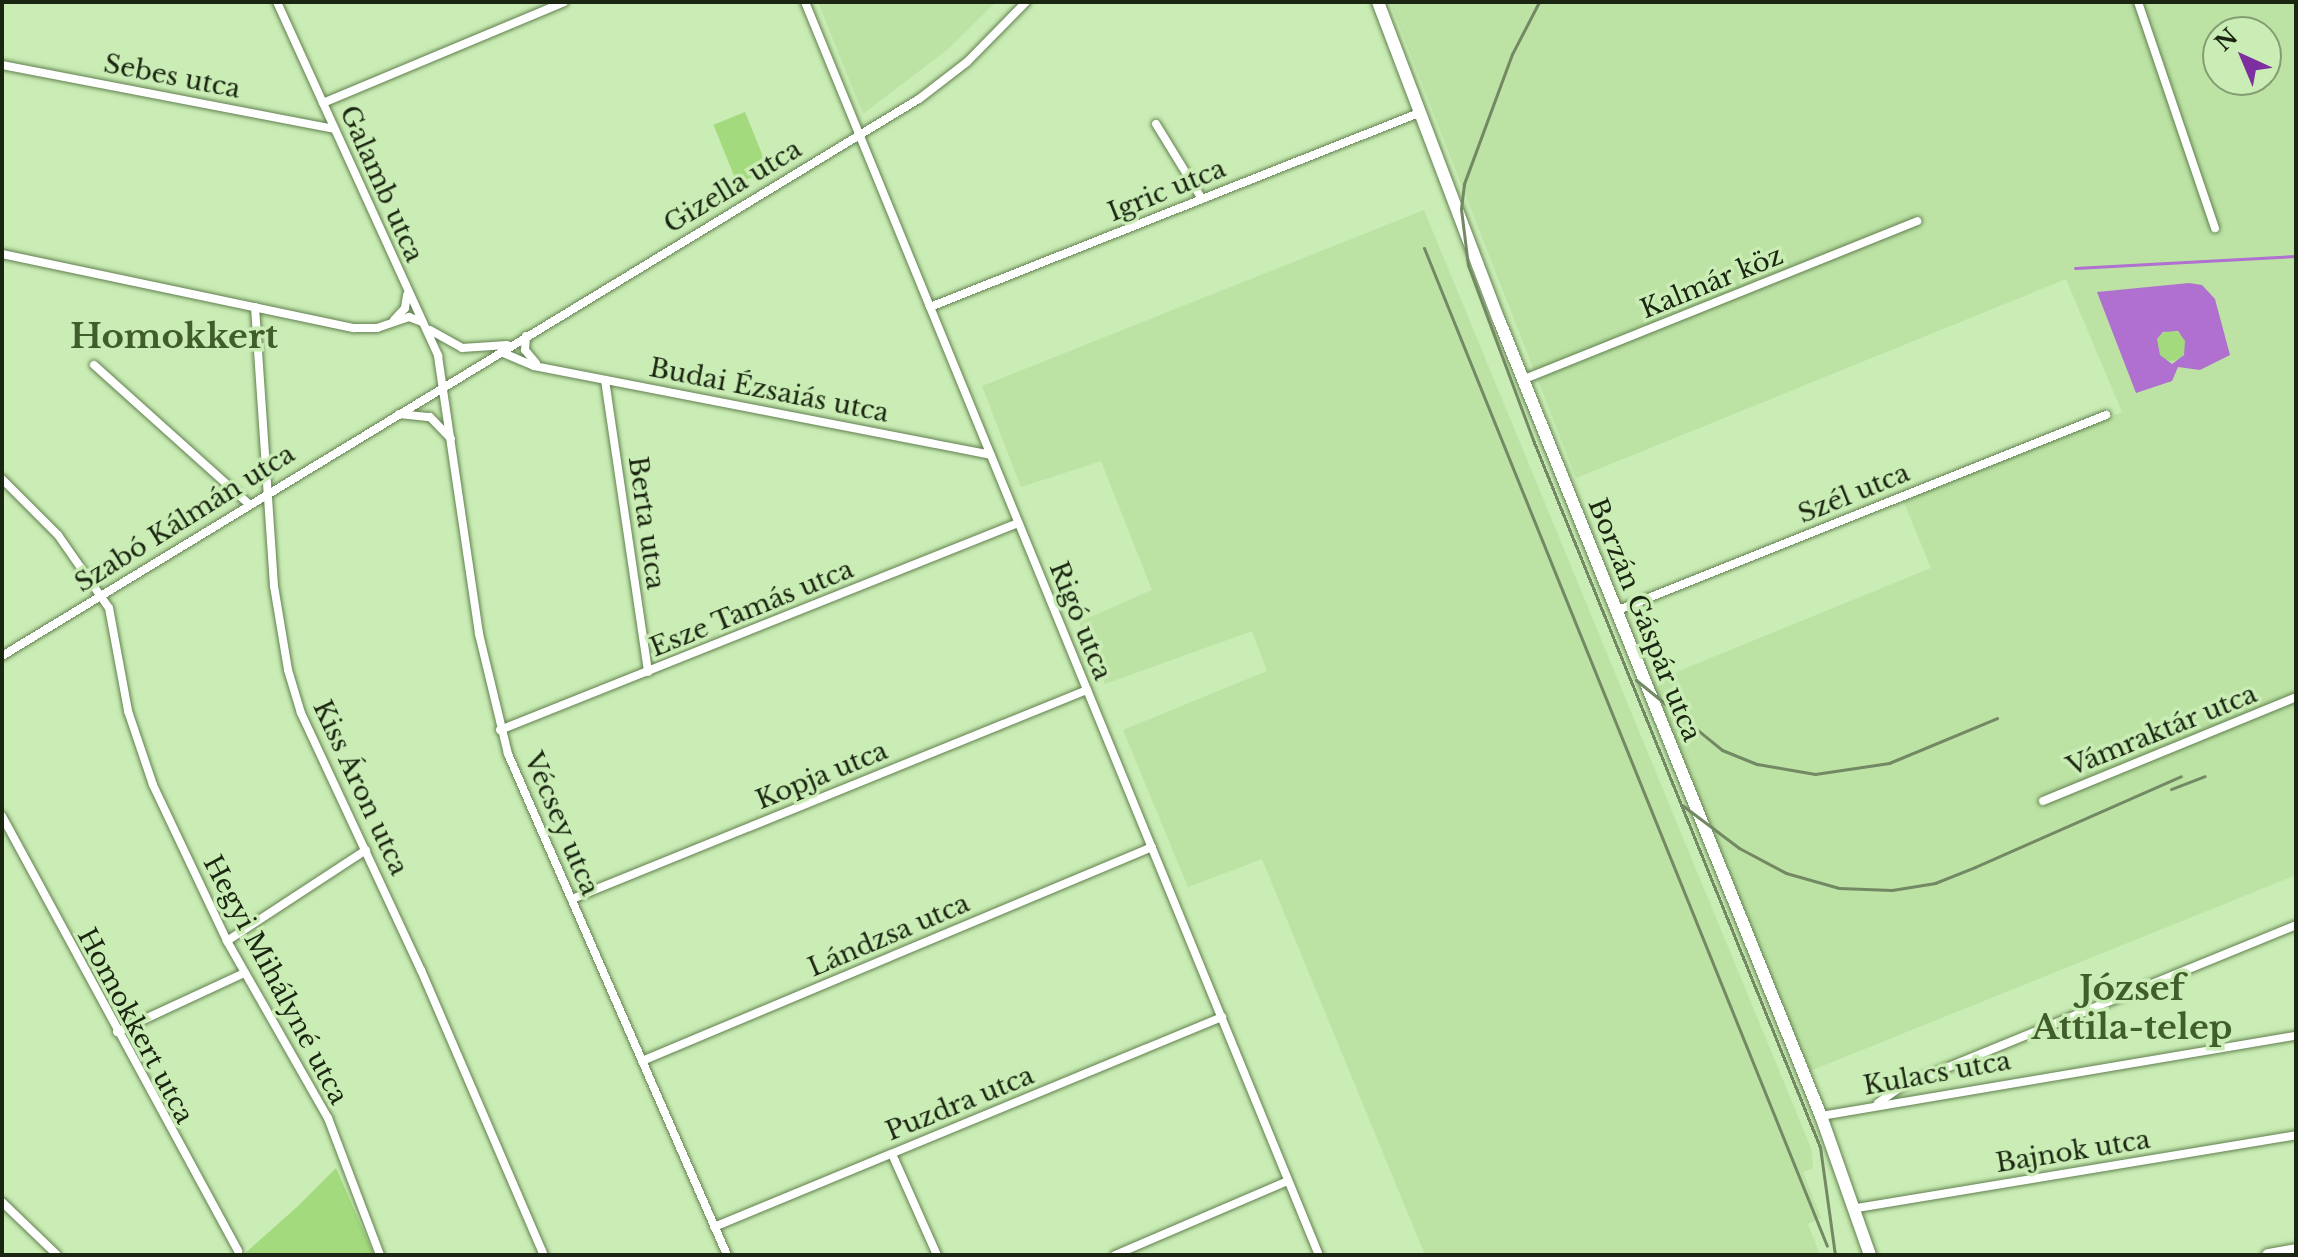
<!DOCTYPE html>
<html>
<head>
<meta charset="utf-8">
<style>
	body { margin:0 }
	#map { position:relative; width:2298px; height:1257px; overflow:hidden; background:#caecb5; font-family:"Libre Baskerville",serif }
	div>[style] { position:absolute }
	.built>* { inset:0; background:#bce2a4 }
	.green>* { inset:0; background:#a2da7d; transform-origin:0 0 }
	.round { border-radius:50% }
	.water>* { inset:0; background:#b070cf }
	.stream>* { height:3px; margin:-1.5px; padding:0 1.5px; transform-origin:1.5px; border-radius:1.5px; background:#b070cf }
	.roads { filter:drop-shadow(0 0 2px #61804e) drop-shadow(0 0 2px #61804e) }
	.street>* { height:8px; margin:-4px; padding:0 4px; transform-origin:4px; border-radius:4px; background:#fff }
	.secondary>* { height:12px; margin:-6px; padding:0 6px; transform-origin:6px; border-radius:6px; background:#fff }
	.rail>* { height:3px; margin:-1.5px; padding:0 1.5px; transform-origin:1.5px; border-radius:1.5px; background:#728963 }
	span { translate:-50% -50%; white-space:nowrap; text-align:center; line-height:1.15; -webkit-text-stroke:7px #caecb5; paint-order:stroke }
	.street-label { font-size:26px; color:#1a2611 }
	.district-label { font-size:34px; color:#405d2c; font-weight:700 }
	.frame { position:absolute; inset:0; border:4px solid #1a2611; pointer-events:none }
	.north { position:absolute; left:2202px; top:16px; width:80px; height:80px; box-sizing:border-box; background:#caecb5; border:2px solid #849d73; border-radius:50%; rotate:316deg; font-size:22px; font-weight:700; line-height:32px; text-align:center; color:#1a2611 }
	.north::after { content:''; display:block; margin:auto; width:28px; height:36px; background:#7d2e9f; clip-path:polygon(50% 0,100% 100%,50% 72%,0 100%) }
</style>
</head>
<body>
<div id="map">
	<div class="built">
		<div style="clip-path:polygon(818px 2px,996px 2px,948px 49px,863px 114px)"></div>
		<div style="clip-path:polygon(evenodd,1390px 2px,2296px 2px,2296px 875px,1810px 1071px,1652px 682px,1931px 568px,1903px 500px,2122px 412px,2066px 279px,1576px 478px,1390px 2px,2218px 32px,2266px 32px,2266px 80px,2218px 80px,2218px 32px)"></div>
		<div style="clip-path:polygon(1424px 210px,1811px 1148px,1813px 1168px,1803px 1172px,1821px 1218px,1808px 1224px,1820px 1255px,1425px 1255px,1262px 859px,1188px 887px,1123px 730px,1267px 671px,1252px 631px,1105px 684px,1079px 622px,1152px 590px,1101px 461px,1021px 487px,982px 386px)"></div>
	</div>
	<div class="green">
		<div style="left:745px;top:112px;width:63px;height:34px;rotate:68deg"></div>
		<div class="round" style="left:2156px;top:331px;width:30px;height:30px"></div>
		<div style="clip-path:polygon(336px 1168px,374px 1255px,243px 1255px,297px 1207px)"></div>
	</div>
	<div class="water">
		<div style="clip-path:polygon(evenodd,2189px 283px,2202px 285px,2215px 299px,2230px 355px,2200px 370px,2178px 367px,2172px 381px,2136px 393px,2097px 292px,2189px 283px,2178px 331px,2185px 341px,2184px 355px,2172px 364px,2160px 355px,2157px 339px,2163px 332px,2178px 331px)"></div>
	</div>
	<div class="stream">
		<div style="left:2075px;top:268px;width:221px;rotate:-3.1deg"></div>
	</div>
	<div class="roads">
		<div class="street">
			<div style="left:277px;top:2px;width:389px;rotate:65.5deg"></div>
			<div style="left:438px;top:356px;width:281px;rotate:81.6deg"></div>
			<div style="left:479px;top:634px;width:123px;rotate:76.4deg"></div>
			<div style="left:508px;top:754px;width:547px;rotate:66.39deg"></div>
			<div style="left:805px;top:2px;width:1354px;rotate:67.7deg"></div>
			<div style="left:2138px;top:2px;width:239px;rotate:71.2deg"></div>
			<div style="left:2px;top:65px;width:338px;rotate:10.9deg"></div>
			<div style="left:323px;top:103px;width:261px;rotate:-22.7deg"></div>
			<div style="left:1156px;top:124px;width:88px;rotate:58.5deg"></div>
			<div style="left:2px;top:254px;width:360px;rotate:11.9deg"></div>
			<div style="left:354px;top:328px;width:23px"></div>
			<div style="left:377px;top:328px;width:34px;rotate:-19deg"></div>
			<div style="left:409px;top:317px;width:14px;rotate:21deg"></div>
			<div style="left:255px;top:307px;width:280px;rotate:86.1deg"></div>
			<div style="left:274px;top:586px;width:85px;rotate:80.5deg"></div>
			<div style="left:288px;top:670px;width:45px;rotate:73.2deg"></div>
			<div style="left:301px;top:713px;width:284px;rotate:65deg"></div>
			<div style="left:421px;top:970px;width:310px;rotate:66.7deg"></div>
			<div style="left:930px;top:307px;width:526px;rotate:-21.64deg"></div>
			<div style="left:394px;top:320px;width:16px;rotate:-47deg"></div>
			<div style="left:405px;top:308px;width:13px;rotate:-81deg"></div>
			<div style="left:430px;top:330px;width:37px;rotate:29deg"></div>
			<div style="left:462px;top:348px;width:45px;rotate:-3.8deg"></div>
			<div style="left:526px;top:336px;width:14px;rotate:94deg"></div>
			<div style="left:525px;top:350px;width:17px;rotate:50deg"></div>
			<div style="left:501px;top:352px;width:36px;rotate:23deg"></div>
			<div style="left:534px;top:366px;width:465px;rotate:11deg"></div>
			<div style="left:94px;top:365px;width:207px;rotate:41.9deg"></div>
			<div style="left:605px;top:380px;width:295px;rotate:81.6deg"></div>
			<div style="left:1522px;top:380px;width:426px;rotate:-21.9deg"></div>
			<div style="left:399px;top:414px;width:31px;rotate:6deg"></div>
			<div style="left:430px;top:417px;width:30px;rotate:46deg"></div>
			<div style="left:2px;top:479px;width:79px;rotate:45deg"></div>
			<div style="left:58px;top:535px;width:89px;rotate:55.1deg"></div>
			<div style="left:109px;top:608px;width:105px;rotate:79.5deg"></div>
			<div style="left:128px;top:711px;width:78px;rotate:71.3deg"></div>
			<div style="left:153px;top:785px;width:173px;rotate:64.6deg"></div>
			<div style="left:227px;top:941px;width:204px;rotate:60.3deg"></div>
			<div style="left:328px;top:1118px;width:147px;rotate:69.2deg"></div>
			<div style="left:1616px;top:611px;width:528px;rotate:-21.8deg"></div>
			<div style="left:2px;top:656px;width:1073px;rotate:-31.28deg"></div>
			<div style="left:919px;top:99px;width:61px;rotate:-37.6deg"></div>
			<div style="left:967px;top:62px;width:84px;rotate:-45.5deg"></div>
			<div style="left:500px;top:730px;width:558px;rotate:-21.78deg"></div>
			<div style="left:2043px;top:801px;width:274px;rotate:-22.3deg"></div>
			<div style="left:2px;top:816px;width:495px;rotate:61.5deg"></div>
			<div style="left:572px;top:899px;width:556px;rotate:-22.09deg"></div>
			<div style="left:227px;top:941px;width:166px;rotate:-33.2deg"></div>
			<div style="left:117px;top:1032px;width:140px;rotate:-24.9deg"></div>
			<div style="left:642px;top:1061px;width:553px;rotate:-22.76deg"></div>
			<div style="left:1878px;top:1103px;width:29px;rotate:-35deg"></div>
			<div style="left:1902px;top:1086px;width:426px;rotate:-22.2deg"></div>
			<div style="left:1821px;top:1116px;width:482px;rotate:-9.6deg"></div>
			<div style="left:892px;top:1154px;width:111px;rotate:66deg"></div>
			<div style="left:2px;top:1202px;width:76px;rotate:43.9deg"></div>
			<div style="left:1857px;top:1208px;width:445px;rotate:-9.4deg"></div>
			<div style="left:714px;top:1227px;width:550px;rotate:-22.46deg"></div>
			<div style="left:1115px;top:1255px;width:188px;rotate:-23.2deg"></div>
		</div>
		<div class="secondary">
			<div style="left:1378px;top:2px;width:340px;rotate:69.2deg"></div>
			<div style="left:1499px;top:320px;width:859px;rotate:67.98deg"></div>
			<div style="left:1821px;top:1116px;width:147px;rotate:70.6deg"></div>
			<div style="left:2268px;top:1255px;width:28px;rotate:-10deg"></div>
		</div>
	</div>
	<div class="rail">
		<div style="left:1539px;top:2px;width:59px;rotate:117.4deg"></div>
		<div style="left:1512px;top:54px;width:139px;rotate:110.3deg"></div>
		<div style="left:1464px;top:184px;width:25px;rotate:97deg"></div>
		<div style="left:1461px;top:209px;width:56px;rotate:82.9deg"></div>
		<div style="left:1468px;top:265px;width:187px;rotate:69.6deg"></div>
		<div style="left:1533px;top:440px;width:763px;rotate:67.91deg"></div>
		<div style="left:1820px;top:1147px;width:109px;rotate:82.1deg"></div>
		<div style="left:1424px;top:248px;width:1076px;rotate:68.01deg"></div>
		<div style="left:1636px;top:680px;width:111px;rotate:39.1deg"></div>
		<div style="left:1722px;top:750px;width:38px;rotate:22deg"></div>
		<div style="left:1757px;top:764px;width:59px;rotate:9.8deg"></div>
		<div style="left:1815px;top:774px;width:75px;rotate:-8.5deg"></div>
		<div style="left:1889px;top:763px;width:117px;rotate:-22.6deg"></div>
		<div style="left:2171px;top:789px;width:36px;rotate:-21deg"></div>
		<div style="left:1682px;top:805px;width:71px;rotate:37deg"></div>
		<div style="left:1739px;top:848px;width:53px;rotate:28deg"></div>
		<div style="left:1786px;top:873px;width:55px;rotate:15.8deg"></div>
		<div style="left:1839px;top:888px;width:53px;rotate:2.2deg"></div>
		<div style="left:1892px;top:890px;width:44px;rotate:-9.2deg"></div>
		<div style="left:1935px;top:883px;width:43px;rotate:-21.8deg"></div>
		<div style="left:1975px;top:867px;width:225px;rotate:-23.8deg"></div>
	</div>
	<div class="street-label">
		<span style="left:172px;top:77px;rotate:11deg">Sebes utca</span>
		<span style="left:381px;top:184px;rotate:66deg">Galamb utca</span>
		<span style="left:733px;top:187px;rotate:-31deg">Gizella utca</span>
		<span style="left:1167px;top:191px;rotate:-22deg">Igric utca</span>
		<span style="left:1712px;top:283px;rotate:-22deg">Kalmár köz</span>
		<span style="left:769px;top:391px;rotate:11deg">Budai Ézsaiás utca</span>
		<span style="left:1854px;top:494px;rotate:-22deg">Szél utca</span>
		<span style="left:185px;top:519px;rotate:-32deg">Szabó Kálmán utca</span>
		<span style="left:646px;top:523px;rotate:82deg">Berta utca</span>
		<span style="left:752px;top:609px;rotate:-22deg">Esze Tamás utca</span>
		<span style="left:1644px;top:620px;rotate:68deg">Borzán Gáspár utca</span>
		<span style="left:1080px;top:621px;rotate:68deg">Rigó utca</span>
		<span style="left:2162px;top:731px;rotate:-22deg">Vámraktár utca</span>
		<span style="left:822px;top:776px;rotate:-22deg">Kopja utca</span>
		<span style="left:360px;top:788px;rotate:65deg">Kiss Áron utca</span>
		<span style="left:561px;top:824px;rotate:67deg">Vécsey utca</span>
		<span style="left:889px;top:936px;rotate:-23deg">Lándzsa utca</span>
		<span style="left:275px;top:980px;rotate:62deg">Hegyi Mihályné utca</span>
		<span style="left:135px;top:1026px;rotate:62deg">Homokkert utca</span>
		<span style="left:1937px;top:1074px;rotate:-10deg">Kulacs utca</span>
		<span style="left:960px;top:1104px;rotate:-22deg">Puzdra utca</span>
		<span style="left:2073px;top:1152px;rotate:-9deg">Bajnok utca</span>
	</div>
	<div class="district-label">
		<span style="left:174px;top:337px">Homokkert</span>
		<span style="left:2132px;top:1008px">József<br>Attila-telep</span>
	</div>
	<div class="frame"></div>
	<div class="north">N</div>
</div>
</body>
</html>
